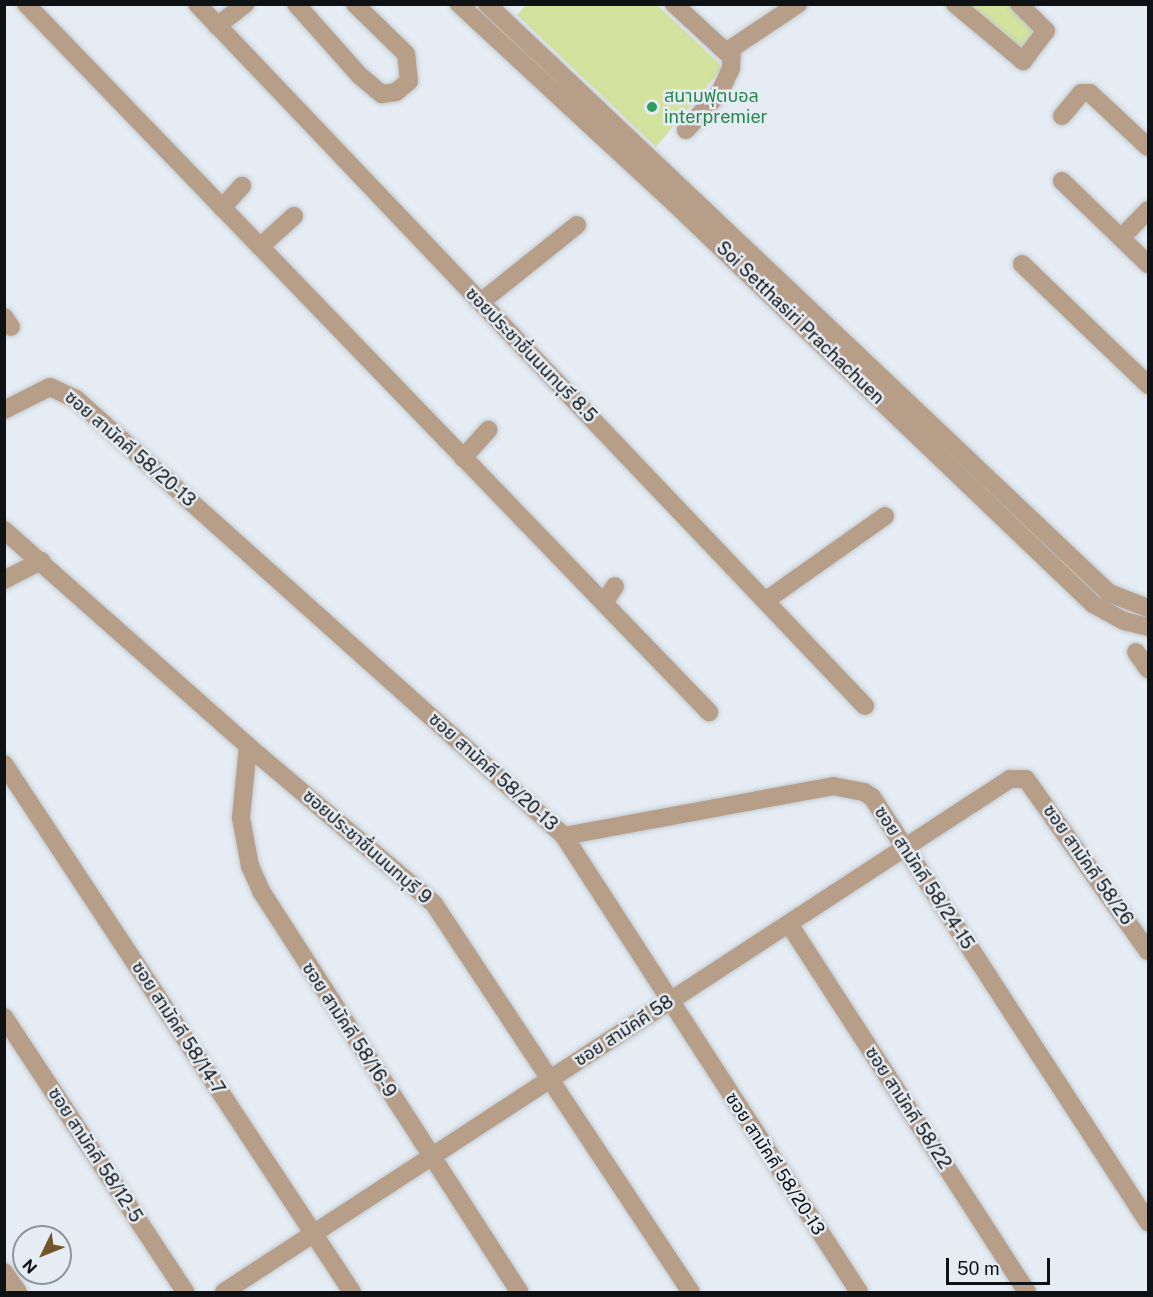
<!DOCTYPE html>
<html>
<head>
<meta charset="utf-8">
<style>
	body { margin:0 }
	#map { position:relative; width:1153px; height:1297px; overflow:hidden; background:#e5ecf3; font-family:"Public Sans","Noto Sans Thai",sans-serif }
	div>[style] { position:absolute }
	.green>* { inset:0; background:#d3e29d }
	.roads { filter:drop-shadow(0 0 2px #c3c9cf) drop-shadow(0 0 2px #c3c9cf) }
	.minor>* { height:18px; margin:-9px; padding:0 9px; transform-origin:9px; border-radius:9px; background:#b79e89 }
	.dots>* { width:16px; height:16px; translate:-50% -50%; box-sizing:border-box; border:3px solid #e5ecf3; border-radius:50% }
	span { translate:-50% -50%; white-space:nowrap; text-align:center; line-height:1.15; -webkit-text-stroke:5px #e5ecf3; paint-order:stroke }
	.leisure-label { font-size:18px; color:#27864d }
	.left { translate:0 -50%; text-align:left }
	.street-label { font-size:18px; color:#0f1214 }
	.frame { position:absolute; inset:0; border:6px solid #0f1214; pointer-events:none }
	.north { position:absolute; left:12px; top:1225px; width:60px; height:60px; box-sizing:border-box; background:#e5ecf3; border:2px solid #8f959a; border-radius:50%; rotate:227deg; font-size:16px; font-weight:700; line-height:24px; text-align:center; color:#0f1214 }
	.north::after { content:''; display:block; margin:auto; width:21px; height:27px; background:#73552a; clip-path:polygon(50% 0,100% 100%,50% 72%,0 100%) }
	.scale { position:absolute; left:946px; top:1258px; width:104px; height:27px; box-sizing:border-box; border:3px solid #0f1214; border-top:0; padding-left:8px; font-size:18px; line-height:21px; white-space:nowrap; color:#0f1214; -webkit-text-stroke:4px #e5ecf3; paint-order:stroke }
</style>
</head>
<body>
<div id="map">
	<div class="green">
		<div style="clip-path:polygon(526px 5px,657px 5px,723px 67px,656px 147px,517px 15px)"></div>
		<div style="clip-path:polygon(958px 5px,1022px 5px,1051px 29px,1024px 62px)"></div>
	</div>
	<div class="roads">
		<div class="minor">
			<div style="left:26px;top:4px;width:984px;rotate:46.03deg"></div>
			<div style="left:197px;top:4px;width:969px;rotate:46.42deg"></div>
			<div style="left:296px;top:4px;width:95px;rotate:48.4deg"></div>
			<div style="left:359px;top:75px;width:30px;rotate:40deg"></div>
			<div style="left:382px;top:94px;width:14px;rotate:-8deg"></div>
			<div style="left:396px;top:92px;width:17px;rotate:-40deg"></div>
			<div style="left:409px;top:81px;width:27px;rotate:-96deg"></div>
			<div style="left:406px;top:54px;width:71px;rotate:-135.6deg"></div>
			<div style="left:459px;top:4px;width:294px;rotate:42.8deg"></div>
			<div style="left:675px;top:204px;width:579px;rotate:43.74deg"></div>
			<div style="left:1093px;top:604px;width:35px;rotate:29deg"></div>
			<div style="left:1124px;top:621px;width:25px;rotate:14deg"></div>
			<div style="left:487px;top:4px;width:857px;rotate:43.44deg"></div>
			<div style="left:1109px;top:593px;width:42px;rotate:21deg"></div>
			<div style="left:674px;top:4px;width:71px;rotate:42.7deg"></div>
			<div style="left:726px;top:52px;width:87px;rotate:-33.7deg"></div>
			<div style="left:955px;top:4px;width:89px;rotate:40deg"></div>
			<div style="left:1023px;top:61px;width:38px;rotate:-53deg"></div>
			<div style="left:1046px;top:31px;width:38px;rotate:-135deg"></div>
			<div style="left:217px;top:26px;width:36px;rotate:-38deg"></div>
			<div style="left:1062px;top:116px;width:30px;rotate:-50deg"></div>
			<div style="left:1081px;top:93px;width:9px"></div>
			<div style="left:1090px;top:93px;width:79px;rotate:43deg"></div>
			<div style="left:686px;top:130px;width:51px;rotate:-48.2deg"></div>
			<div style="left:720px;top:92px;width:26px;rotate:-65deg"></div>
			<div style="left:731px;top:68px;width:19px;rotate:-87deg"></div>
			<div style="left:1062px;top:181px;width:120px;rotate:44deg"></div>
			<div style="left:222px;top:208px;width:30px;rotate:-48deg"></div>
			<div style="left:1121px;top:238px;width:39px;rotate:-46deg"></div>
			<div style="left:260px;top:247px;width:46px;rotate:-42.4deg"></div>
			<div style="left:1022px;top:264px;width:175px;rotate:43.8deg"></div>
			<div style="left:481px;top:302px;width:123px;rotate:-38.7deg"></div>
			<div style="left:4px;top:317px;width:12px;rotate:55deg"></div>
			<div style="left:4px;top:410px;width:51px;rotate:-26.6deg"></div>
			<div style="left:50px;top:387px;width:29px;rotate:25deg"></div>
			<div style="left:76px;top:399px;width:655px;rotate:41.84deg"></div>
			<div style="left:564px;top:836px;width:543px;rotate:57.1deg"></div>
			<div style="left:463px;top:458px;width:38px;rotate:-48deg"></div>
			<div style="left:4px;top:530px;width:326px;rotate:41.5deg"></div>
			<div style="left:248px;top:746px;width:244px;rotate:40.3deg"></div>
			<div style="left:434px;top:904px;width:465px;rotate:56.5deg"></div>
			<div style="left:4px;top:580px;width:42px;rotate:-27.2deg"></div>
			<div style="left:765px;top:601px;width:147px;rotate:-35.3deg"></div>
			<div style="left:604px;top:603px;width:20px;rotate:-57deg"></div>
			<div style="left:1136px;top:652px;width:21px;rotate:55deg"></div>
			<div style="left:248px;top:746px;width:72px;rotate:95.6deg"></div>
			<div style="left:241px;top:818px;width:49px;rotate:79.4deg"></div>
			<div style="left:250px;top:866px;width:27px;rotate:66deg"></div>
			<div style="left:261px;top:891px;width:477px;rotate:57.2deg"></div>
			<div style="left:4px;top:764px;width:632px;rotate:56.61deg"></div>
			<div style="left:564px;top:836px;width:274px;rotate:-10.5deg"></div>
			<div style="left:833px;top:786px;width:32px;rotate:11deg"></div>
			<div style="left:864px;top:792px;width:9px;rotate:32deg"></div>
			<div style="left:872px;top:797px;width:507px;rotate:57deg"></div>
			<div style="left:789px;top:924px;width:438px;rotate:57.1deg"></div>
			<div style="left:4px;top:1017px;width:329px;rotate:56.6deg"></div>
			<div style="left:4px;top:1272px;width:24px;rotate:55deg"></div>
			<div style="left:224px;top:1292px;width:939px;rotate:-33.13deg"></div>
			<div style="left:1010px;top:779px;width:16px"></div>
			<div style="left:1026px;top:779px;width:211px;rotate:54.7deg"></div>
		</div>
	</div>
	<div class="dots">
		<div style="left:652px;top:107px;background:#2e9e5b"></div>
	</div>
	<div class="leisure-label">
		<span class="left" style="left:664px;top:107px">สนามฟุตบอล<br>interpremier</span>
	</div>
	<div class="street-label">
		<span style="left:800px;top:323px;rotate:44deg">Soi Setthasiri Prachachuen</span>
		<span style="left:531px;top:355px;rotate:46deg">ซอยประชาชื่นนนทบุรี 8.5</span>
		<span style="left:130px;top:449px;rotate:41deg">ซอย สามัคคี 58/20-13</span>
		<span style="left:493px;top:772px;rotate:42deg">ซอย สามัคคี 58/20-13</span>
		<span style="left:367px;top:847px;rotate:41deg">ซอยประชาชื่นนนทบุรี 9</span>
		<span style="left:1088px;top:865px;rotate:55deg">ซอย สามัคคี 58/26</span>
		<span style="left:924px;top:878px;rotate:57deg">ซอย สามัคคี 58/24-15</span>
		<span style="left:178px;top:1028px;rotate:57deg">ซอย สามัคคี 58/14-7</span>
		<span style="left:349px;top:1030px;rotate:57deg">ซอย สามัคคี 58/16-9</span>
		<span style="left:624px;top:1031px;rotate:-33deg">ซอย สามัคคี 58</span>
		<span style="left:908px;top:1108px;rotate:57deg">ซอย สามัคคี 58/22</span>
		<span style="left:95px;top:1155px;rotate:57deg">ซอย สามัคคี 58/12-5</span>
		<span style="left:775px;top:1164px;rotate:57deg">ซอย สามัคคี 58/20-13</span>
	</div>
	<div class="frame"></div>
	<div class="north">N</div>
	<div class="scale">50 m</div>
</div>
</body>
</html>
